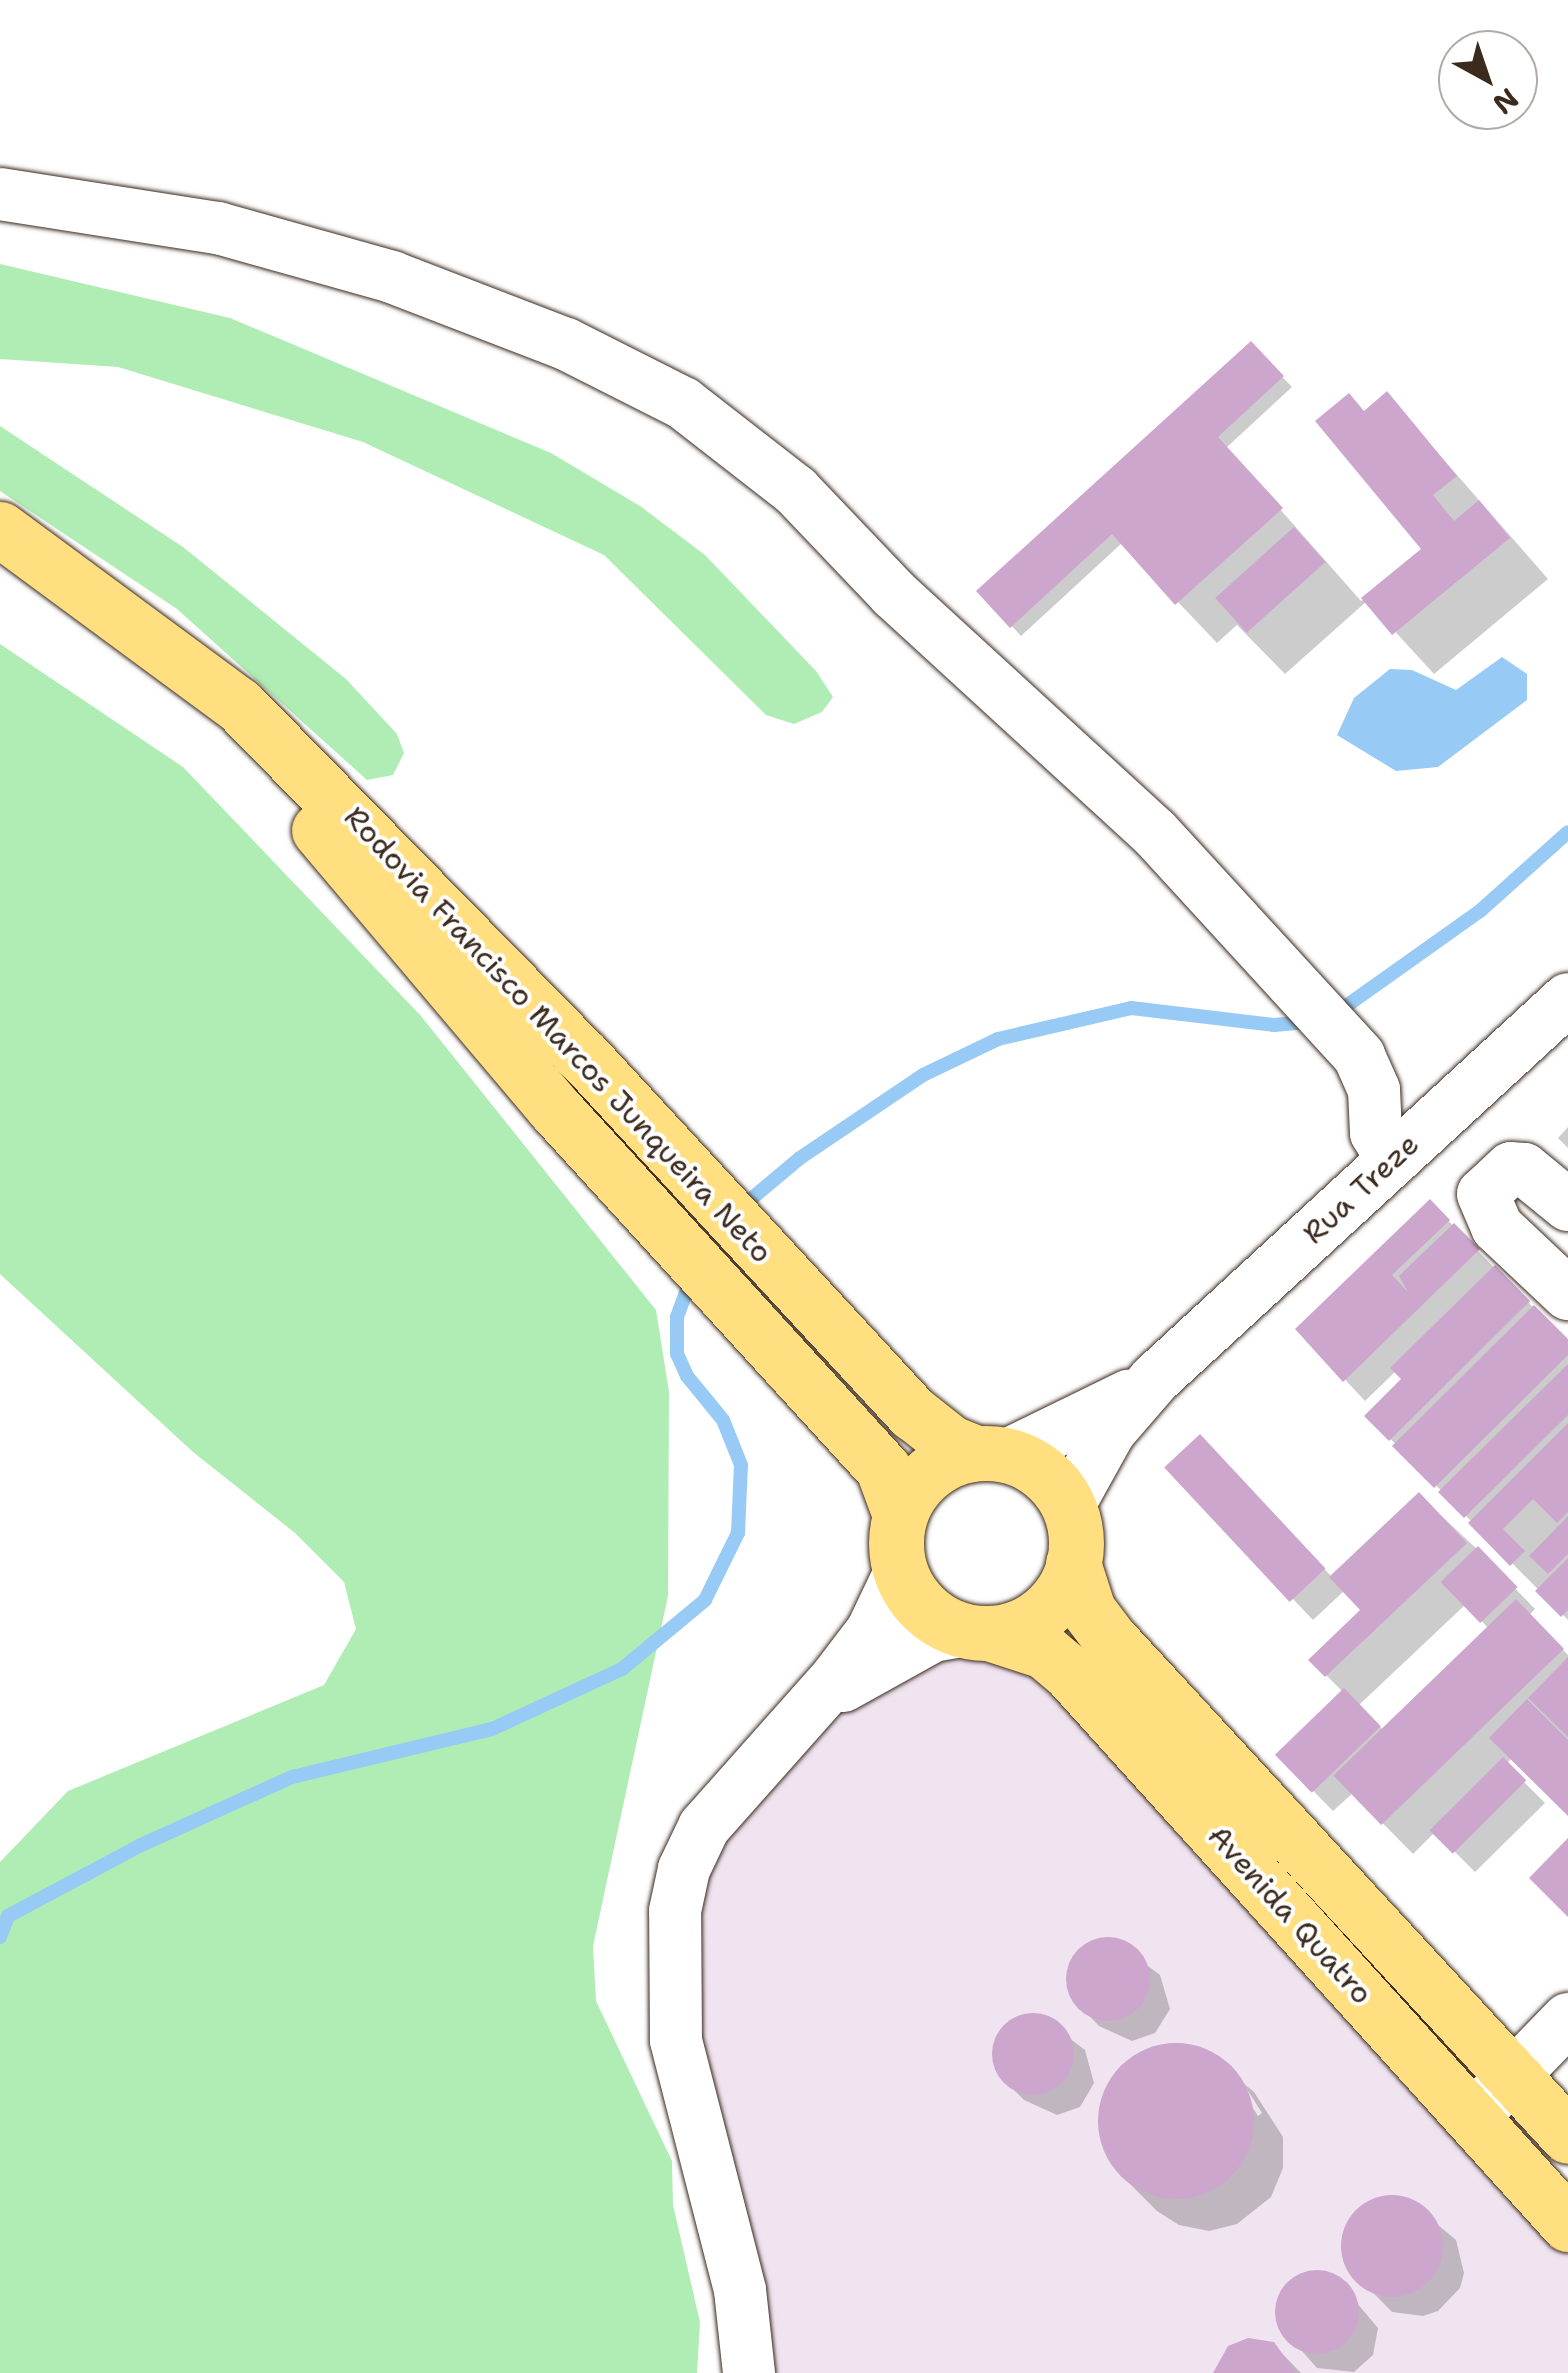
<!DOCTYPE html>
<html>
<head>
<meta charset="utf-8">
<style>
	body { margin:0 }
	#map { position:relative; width:1568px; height:2373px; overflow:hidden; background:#fff; font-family:"Shantell Sans",sans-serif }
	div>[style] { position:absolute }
	.built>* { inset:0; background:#f0e4f0 }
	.green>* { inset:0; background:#afedb4 }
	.water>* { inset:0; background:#97caf4 }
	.shadow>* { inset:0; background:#0003 }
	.stream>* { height:14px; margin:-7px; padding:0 7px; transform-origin:7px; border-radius:7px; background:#97caf4 }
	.building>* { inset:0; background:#cda6cd; transform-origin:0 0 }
	.round { border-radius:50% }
	.roads { filter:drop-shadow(0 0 2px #3b2a1e) drop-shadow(0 0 2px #3b2a1e) }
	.minor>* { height:52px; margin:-26px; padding:0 26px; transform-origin:26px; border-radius:26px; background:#fff }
	.major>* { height:55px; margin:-27.5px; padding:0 27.5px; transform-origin:27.5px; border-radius:27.5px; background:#ffdf80 }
	.major>.ring { margin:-27.5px; padding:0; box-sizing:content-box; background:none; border:55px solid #ffdf80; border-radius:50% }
	span { translate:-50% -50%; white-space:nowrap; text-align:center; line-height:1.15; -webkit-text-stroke:8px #fff; paint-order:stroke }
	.street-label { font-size:30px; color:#3b2a1e }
	.north { position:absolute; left:1438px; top:30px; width:100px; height:100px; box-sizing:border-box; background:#fff; border:2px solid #b1aaa5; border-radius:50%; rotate:140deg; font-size:28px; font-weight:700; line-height:40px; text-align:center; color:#3b2a1e }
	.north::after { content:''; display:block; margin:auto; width:35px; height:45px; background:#3b2a1e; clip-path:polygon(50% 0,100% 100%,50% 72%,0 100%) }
</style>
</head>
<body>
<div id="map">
	<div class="built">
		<div style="clip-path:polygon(930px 1640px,1038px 1660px,1568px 2235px,1568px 2373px,753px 2373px,690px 2038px,707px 1837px,737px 1793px)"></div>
	</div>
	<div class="green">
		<div style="clip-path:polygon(0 264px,230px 318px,551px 453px,640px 506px,705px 555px,816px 671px,833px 697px,822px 712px,794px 724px,766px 715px,604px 555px,363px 442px,118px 367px,0 359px)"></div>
		<div style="clip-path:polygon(0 426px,183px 547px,346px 679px,397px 734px,404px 753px,393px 775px,367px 780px,177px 609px,0 491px)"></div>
		<div style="clip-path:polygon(0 644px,183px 767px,421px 1016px,656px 1310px,669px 1392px,668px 1596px,593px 1946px,596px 2001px,672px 2161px,673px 2205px,700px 2322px,697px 2373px,0 2373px,0 1862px,68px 1791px,324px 1685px,356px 1629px,344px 1582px,295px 1533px,193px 1452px,0 1274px)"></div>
	</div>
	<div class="water">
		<div style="clip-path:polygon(1502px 657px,1527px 674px,1527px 700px,1438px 767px,1396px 771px,1337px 735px,1354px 698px,1390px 669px,1412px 670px,1456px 690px)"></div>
	</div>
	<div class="shadow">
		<div style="clip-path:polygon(1251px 344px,1292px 387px,1226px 448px,1361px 601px,1425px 549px,1365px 413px,1387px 395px,1548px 579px,1434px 674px,1367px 601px,1285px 674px,1237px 625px,1217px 643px,1122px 543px,1021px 636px,979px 591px)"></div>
		<div style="clip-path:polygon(1568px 1127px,1568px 1148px,1558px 1138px)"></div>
		<div style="clip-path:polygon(1430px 1202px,1568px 1343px,1568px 1620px,1368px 1416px,1405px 1379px,1396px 1371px,1365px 1401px,1298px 1329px)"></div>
		<div style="clip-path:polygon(evenodd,1221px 1458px,1332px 1577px,1419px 1495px,1478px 1550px,1535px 1609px,1529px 1615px,1568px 1655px,1568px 1813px,1512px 1758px,1506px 1764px,1545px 1803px,1475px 1872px,1435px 1832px,1413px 1854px,1353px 1793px,1333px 1811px,1278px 1755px,1343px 1692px,1311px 1660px,1364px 1610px,1345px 1590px,1313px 1620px,1293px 1599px,1221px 1458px,1466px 1604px,1489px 1629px,1383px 1730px,1359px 1705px,1466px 1604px)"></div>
		<div style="clip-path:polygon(1115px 1941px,1160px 1975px,1170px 2009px,1155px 2033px,1132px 2041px,1099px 2026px,1078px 2004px,1070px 1970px,1084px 1949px)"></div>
		<div style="clip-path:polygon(1040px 2016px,1085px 2050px,1094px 2083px,1080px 2107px,1057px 2115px,1024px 2100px,1002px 2078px,994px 2053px,1009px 2023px)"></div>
		<div style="clip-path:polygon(evenodd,1201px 2049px,1254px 2092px,1283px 2137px,1283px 2168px,1271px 2197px,1237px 2224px,1209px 2231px,1179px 2225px,1157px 2211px,1125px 2179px,1100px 2135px,1101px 2103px,1110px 2082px,1150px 2050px,1201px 2049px,1234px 2078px,1240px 2078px,1262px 2113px,1258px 2116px,1234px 2078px)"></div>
		<div style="clip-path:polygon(1407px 2199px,1456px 2240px,1464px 2273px,1460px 2288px,1438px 2311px,1423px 2316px,1392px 2312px,1348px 2267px,1344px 2236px,1350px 2221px,1374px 2200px)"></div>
		<div style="clip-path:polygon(1310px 2273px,1335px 2277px,1378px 2328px,1373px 2355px,1354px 2372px,1317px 2368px,1279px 2325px,1283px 2292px)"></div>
		<div style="clip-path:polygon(1248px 2340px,1273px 2344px,1301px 2373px,1219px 2373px,1221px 2359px)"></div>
	</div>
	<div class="stream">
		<div style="left:1335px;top:1014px;width:178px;rotate:-35.4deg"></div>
		<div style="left:1480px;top:911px;width:118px;rotate:-41.9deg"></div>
		<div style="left:739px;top:1209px;width:80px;rotate:-39.9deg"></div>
		<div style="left:800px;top:1158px;width:148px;rotate:-34deg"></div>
		<div style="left:923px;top:1075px;width:83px;rotate:-25.6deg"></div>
		<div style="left:998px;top:1039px;width:137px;rotate:-13.1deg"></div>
		<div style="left:1131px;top:1008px;width:144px;rotate:6.8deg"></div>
		<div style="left:1274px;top:1025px;width:36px;rotate:-5deg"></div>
		<div style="left:0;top:1937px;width:22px;rotate:-69deg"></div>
		<div style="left:8px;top:1916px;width:149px;rotate:-28.1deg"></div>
		<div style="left:139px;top:1846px;width:168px;rotate:-24.3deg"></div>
		<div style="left:292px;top:1777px;width:206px;rotate:-13.5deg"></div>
		<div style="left:492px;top:1729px;width:143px;rotate:-24.8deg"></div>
		<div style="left:622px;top:1669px;width:108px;rotate:-39.7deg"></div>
		<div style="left:705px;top:1600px;width:75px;rotate:-63.8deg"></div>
		<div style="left:738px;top:1533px;width:68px;rotate:-87.5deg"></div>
		<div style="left:741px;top:1465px;width:48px;rotate:-111.8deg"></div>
		<div style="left:723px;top:1420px;width:57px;rotate:-129.3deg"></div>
		<div style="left:687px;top:1376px;width:24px;rotate:-114deg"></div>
		<div style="left:677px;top:1354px;width:37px;rotate:-90deg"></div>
		<div style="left:677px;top:1317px;width:44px;rotate:-69.9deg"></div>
	</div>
	<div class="building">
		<div style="clip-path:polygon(1251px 341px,1284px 376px,1218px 437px,1283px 508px,1175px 605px,1112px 534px,1010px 628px,976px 591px)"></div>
		<div style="clip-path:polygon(1387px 391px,1457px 476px,1433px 495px,1454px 521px,1479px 500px,1510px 538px,1392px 635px,1361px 598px,1421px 549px,1315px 421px,1349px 393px,1364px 411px)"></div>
		<div style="left:1294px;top:527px;width:47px;height:106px;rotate:48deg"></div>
		<div style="clip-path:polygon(1430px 1199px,1450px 1220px,1392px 1275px,1408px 1292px,1399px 1276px,1454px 1223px,1480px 1249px,1343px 1382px,1295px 1329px)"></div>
		<div style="clip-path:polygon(1495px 1265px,1530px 1301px,1389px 1441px,1364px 1416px,1401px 1379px,1390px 1368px)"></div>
		<div style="clip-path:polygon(1534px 1305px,1568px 1339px,1568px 1355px,1434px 1488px,1392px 1446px)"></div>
		<div style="clip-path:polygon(1568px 1364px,1568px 1415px,1464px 1518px,1438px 1492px)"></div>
		<div style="clip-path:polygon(1568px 1423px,1568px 1512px,1557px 1523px,1533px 1499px,1503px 1529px,1525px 1551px,1510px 1566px,1468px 1523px)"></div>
		<div style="left:1200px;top:1434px;width:184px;height:49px;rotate:47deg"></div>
		<div style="clip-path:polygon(1419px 1492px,1467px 1543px,1325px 1677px,1308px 1660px,1360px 1610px,1329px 1577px)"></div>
		<div style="clip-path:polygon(1568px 1516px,1568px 1554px,1548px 1574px,1529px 1556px)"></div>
		<div style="left:1478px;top:1546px;width:57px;height:52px;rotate:46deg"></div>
		<div style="clip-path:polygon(1568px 1558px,1568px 1610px,1561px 1617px,1535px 1591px)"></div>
		<div style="left:1516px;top:1599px;width:69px;height:254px;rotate:46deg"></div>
		<div style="clip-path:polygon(1568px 1657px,1568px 1737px,1528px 1698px)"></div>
		<div style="left:1344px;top:1688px;width:53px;height:96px;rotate:46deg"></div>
		<div style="clip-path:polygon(1527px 1699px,1568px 1740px,1568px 1816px,1489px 1738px)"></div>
		<div style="left:1503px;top:1757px;width:33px;height:104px;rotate:45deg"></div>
		<div style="clip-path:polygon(1568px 1838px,1568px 1917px,1529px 1878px)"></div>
		<div class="round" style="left:1066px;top:1937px;width:84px;height:84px"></div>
		<div class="round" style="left:992px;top:2013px;width:82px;height:82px"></div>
		<div class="round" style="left:1098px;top:2043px;width:156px;height:156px"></div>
		<div class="round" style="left:1341px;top:2195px;width:102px;height:102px"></div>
		<div class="round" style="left:1275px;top:2270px;width:84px;height:84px"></div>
		<div style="clip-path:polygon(1248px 2338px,1274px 2342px,1296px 2373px,1213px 2373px,1228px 2346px)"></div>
	</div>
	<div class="roads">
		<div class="minor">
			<div style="left:0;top:194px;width:221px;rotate:8.9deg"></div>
			<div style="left:218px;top:228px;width:181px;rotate:15.7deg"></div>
			<div style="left:392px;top:277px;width:186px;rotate:21.1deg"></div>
			<div style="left:566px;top:344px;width:131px;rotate:26.8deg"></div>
			<div style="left:683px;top:403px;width:143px;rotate:37.9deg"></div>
			<div style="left:796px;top:491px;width:142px;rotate:46.4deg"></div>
			<div style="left:894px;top:594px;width:352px;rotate:42.5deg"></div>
			<div style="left:1154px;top:832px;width:304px;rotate:47.5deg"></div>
			<div style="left:1359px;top:1056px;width:37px;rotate:66deg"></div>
			<div style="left:1374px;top:1090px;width:43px;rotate:87.3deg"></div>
			<div style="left:1376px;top:1133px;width:32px;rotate:58deg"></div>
			<div style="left:1568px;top:1205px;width:57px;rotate:-140.7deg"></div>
			<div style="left:1524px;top:1169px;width:13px;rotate:-176deg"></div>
			<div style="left:1511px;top:1168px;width:38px;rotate:137deg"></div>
			<div style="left:1483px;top:1194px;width:36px;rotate:67deg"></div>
			<div style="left:1497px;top:1227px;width:98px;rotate:43.3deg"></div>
			<div style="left:1007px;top:1455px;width:135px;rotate:-26deg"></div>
			<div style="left:1069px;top:1505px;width:85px;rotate:-61deg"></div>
			<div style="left:1110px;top:1431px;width:69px;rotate:-49.1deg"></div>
			<div style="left:1155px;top:1379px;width:561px;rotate:-42.62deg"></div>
			<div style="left:843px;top:1686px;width:103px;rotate:-29.1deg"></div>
			<div style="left:933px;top:1636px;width:28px;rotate:-10deg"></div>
			<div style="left:1472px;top:2118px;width:138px;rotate:-45.9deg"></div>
			<div style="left:749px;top:2373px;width:83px;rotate:-96.2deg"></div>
			<div style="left:740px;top:2290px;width:258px;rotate:-104.4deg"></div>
			<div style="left:676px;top:2040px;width:129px;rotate:-90.4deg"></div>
			<div style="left:675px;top:1911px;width:43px;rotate:-77.9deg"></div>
			<div style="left:684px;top:1869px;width:47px;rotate:-64.5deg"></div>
			<div style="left:704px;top:1827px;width:200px;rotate:-48.4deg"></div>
			<div style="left:837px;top:1677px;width:58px;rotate:-52.7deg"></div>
			<div style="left:872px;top:1631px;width:65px;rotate:-64.6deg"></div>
		</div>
		<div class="major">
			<div style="left:0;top:529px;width:297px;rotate:36.4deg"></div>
			<div style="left:239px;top:705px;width:493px;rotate:45.6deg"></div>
			<div style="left:584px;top:1057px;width:485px;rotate:47.3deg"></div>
			<div style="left:913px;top:1413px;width:48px;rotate:38.3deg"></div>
			<div style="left:951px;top:1443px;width:27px;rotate:22deg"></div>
			<div style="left:319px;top:830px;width:363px;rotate:49.8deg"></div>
			<div style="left:553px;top:1107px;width:490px;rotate:47.6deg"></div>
			<div style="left:883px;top:1469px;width:49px;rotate:69.7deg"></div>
			<div class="ring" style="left:896px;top:1453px;width:125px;height:125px"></div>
			<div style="left:1073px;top:1563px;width:49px;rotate:72.3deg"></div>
			<div style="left:1088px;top:1610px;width:35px;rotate:53deg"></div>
			<div style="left:1109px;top:1638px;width:677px;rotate:47.33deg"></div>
			<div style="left:992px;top:1634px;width:55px;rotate:18.1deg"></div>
			<div style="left:1044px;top:1651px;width:34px;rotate:40deg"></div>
			<div style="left:1070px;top:1673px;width:743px;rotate:47.89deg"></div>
		</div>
	</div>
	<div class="street-label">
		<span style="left:558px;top:1035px;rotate:47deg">Rodovia Francisco Marcos Junqueira Neto</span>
		<span style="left:1361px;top:1189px;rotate:-43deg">Rua Treze</span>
		<span style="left:1290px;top:1915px;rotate:48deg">Avenida Quatro</span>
	</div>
	<div class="north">N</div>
</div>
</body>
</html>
